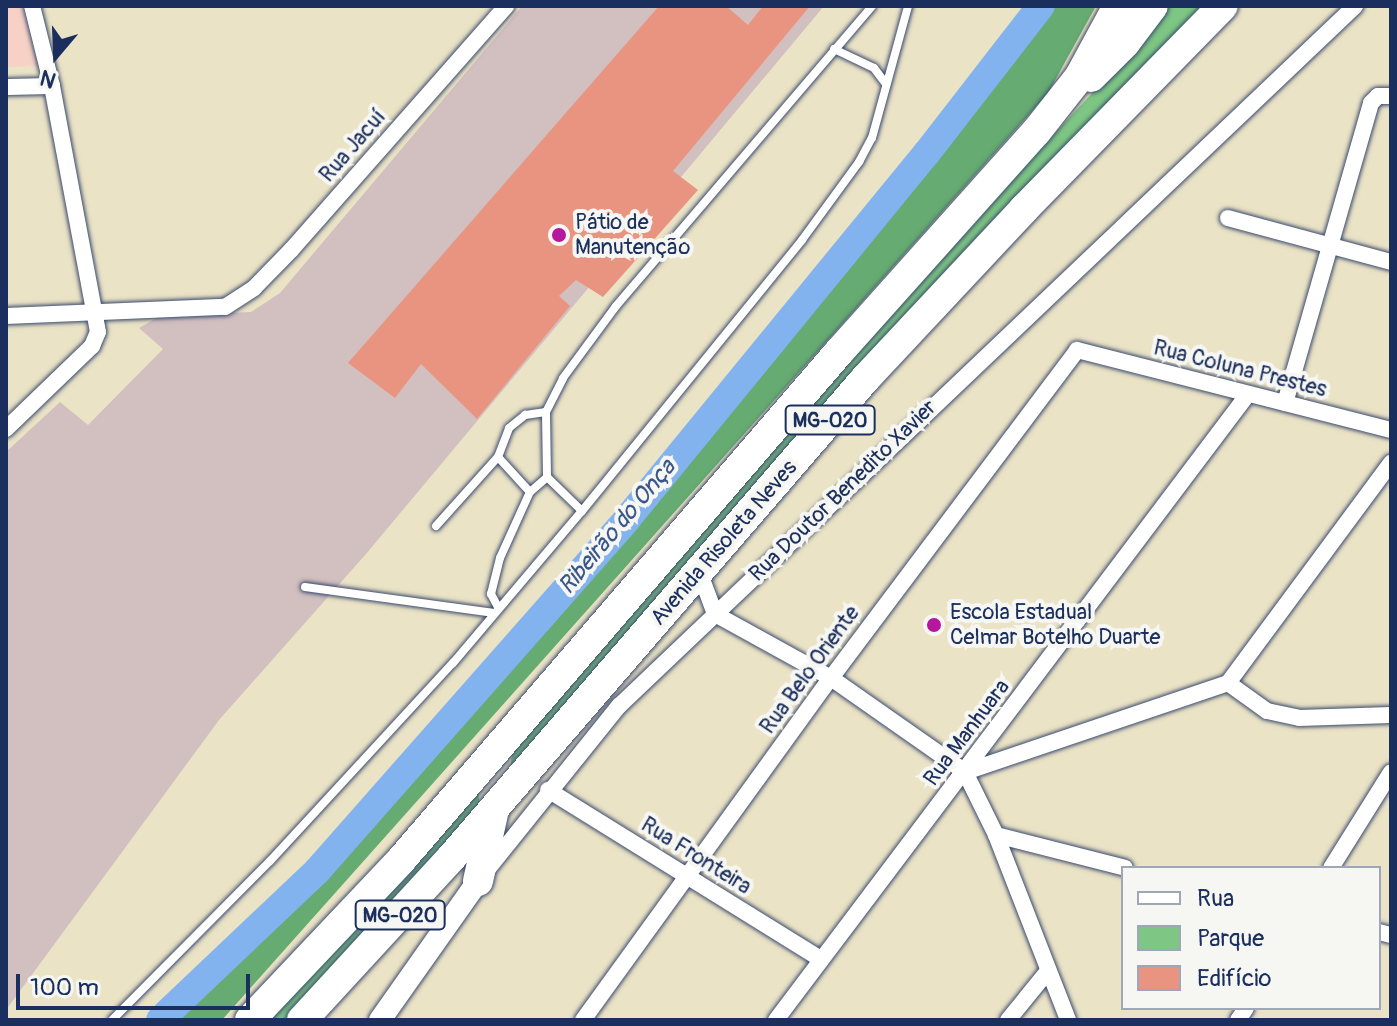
<!DOCTYPE html>
<html>
<head>
<meta charset="utf-8">
<style>
	body { margin:0 }
	#map { position:relative; width:1397px; height:1026px; overflow:hidden; background:#ebe3c6; font-family:Pangolin,sans-serif }
	div>[style] { position:absolute }
	.built>* { inset:0; background:#f7d1c6 }
	.industrial>* { inset:0; background:#d2bfbf }
	.green>* { inset:0; background:#7dc683 }
	.forest>* { inset:0; background:#66ab71 }
	.river>* { height:28px; margin:-14px; padding:0 14px; transform-origin:14px; border-radius:14px; background:#82b3ee }
	.building>* { inset:0; background:#e99480 }
	.roads { filter:drop-shadow(0 0 2px #3a4a6e) drop-shadow(0 0 2px #3a4a6e) }
	.lane>* { height:8px; margin:-4px; padding:0 4px; transform-origin:4px; border-radius:4px; background:#fff }
	.street>* { height:16px; margin:-8px; padding:0 8px; transform-origin:8px; border-radius:8px; background:#fff }
	.secondary>* { height:22px; margin:-11px; padding:0 11px; transform-origin:11px; border-radius:11px; background:#fff }
	.highway>* { height:30px; margin:-15px; padding:0 15px; transform-origin:15px; border-radius:15px; background:#fff }
	.dots>* { width:22px; height:22px; translate:-50% -50%; box-sizing:border-box; border:4px solid #f6f6f2; border-radius:50% }
	span { translate:-50% -50%; white-space:nowrap; text-align:center; line-height:1.15; -webkit-text-stroke:8px #f6f6f2; paint-order:stroke }
	.shield-label span { padding:2px 6px; background:#f6f6f2; border:2px solid; border-radius:6px; -webkit-text-stroke-width:0 }
	.shield-label { font-size:20px; color:#1b2f5e; font-weight:700 }
	.street-label { font-size:22px; color:#1b2f5e }
	.poi-label { font-size:22px; color:#1b2f5e }
	.left { translate:0 -50%; text-align:left }
	.water-label { font-size:24px; color:#3a5789; font-style:italic }
	.frame { position:absolute; inset:0; border:8px solid #1b2f5e; pointer-events:none }
	.legend { position:absolute; left:1121px; top:866px; width:260px; height:144px; box-sizing:border-box; background:#f6f6f2; border:2px solid #9ea6b7; margin:0; padding:10px 14px; list-style:none; font-size:24px; color:#1b2f5e }
	.legend li { display:flex; align-items:center; gap:16px; height:40px }
	.legend b { width:40px; border:2px solid #9ea6b7 }
	.north { position:absolute; left:16px; top:16px; width:80px; height:80px; -webkit-text-stroke:6px #f6f6f2; paint-order:stroke; rotate:199deg; font-size:22px; font-weight:700; line-height:32px; text-align:center; color:#1b2f5e }
	.north::after { content:''; display:block; margin:auto; width:28px; height:36px; background:#1b2f5e; clip-path:polygon(50% 0,100% 100%,50% 72%,0 100%) }
	.scale { position:absolute; left:16px; top:974px; width:234px; height:36px; box-sizing:border-box; border:4px solid #1b2f5e; border-top:0; padding-left:10px; font-size:24px; line-height:28px; white-space:nowrap; color:#1b2f5e; -webkit-text-stroke:6px #f6f6f2; paint-order:stroke }
</style>
</head>
<body>
<div id="map">
	<div class="built">
		<div style="clip-path:polygon(6px 6px,22px 6px,38px 66px,6px 67px)"></div>
	</div>
	<div class="industrial">
		<div style="clip-path:polygon(522px 6px,824px 6px,366px 554px,219px 720px,6px 1010px,6px 452px,60px 402px,88px 425px,163px 349px,139px 328px,160px 316px,251px 312px,280px 293px)"></div>
	</div>
	<div class="green">
		<div style="clip-path:polygon(1163px 6px,1204px 6px,510px 772px,512px 753px,942px 255px,1121px 62px)"></div>
		<div style="clip-path:polygon(478px 791px,480px 805px,288px 1020px,267px 1020px)"></div>
	</div>
	<div class="forest">
		<div style="clip-path:polygon(1046px 6px,1096px 6px,1048px 93px,222px 1020px,168px 1020px,301px 893px,696px 444px,1006px 60px)"></div>
	</div>
	<div class="river">
		<div style="left:160px;top:1020px;width:216px;rotate:-43.5deg"></div>
		<div style="left:317px;top:871px;width:469px;rotate:-48.6deg"></div>
		<div style="left:627px;top:519px;width:472px;rotate:-50.7deg"></div>
		<div style="left:926px;top:154px;width:187px;rotate:-52.2deg"></div>
	</div>
	<div class="building">
		<div style="clip-path:polygon(659px 6px,726px 6px,748px 25px,763px 6px,810px 6px,673px 171px,698px 190px,603px 297px,576px 280px,559px 296px,570px 306px,477px 419px,421px 364px,395px 398px,348px 363px)"></div>
	</div>
	<div class="roads">
		<div class="lane">
			<div style="left:834px;top:49px;width:44px;rotate:25.4deg"></div>
			<div style="left:874px;top:68px;width:20px;rotate:53deg"></div>
			<div style="left:498px;top:457px;width:47px;rotate:47.6deg"></div>
			<div style="left:582px;top:511px;width:49px;rotate:-135.8deg"></div>
			<div style="left:547px;top:477px;width:65px;rotate:-90.9deg"></div>
			<div style="left:546px;top:412px;width:38px;rotate:-63deg"></div>
			<div style="left:563px;top:378px;width:89px;rotate:-53.6deg"></div>
			<div style="left:616px;top:306px;width:394px;rotate:-49.5deg"></div>
			<div style="left:436px;top:526px;width:93px;rotate:-48.1deg"></div>
			<div style="left:498px;top:457px;width:31px;rotate:-69deg"></div>
			<div style="left:509px;top:428px;width:21px;rotate:-39deg"></div>
			<div style="left:525px;top:415px;width:21px;rotate:-8deg"></div>
			<div style="left:305px;top:587px;width:191px;rotate:7.8deg"></div>
			<div style="left:498px;top:607px;width:15px;rotate:-118deg"></div>
			<div style="left:491px;top:594px;width:37px;rotate:-76deg"></div>
			<div style="left:500px;top:558px;width:72px;rotate:-65.6deg"></div>
			<div style="left:530px;top:492px;width:23px;rotate:-41deg"></div>
			<div style="left:112px;top:1020px;width:224px;rotate:-45.2deg"></div>
			<div style="left:270px;top:861px;width:270px;rotate:-47.3deg"></div>
			<div style="left:453px;top:663px;width:199px;rotate:-49.7deg"></div>
			<div style="left:582px;top:511px;width:349px;rotate:-50.9deg"></div>
			<div style="left:802px;top:240px;width:97px;rotate:-53.8deg"></div>
			<div style="left:859px;top:162px;width:27px;rotate:-62deg"></div>
			<div style="left:872px;top:138px;width:137px;rotate:-74.7deg"></div>
		</div>
		<div class="street">
			<div style="left:6px;top:87px;width:46px;rotate:-1.2deg"></div>
			<div style="left:1228px;top:218px;width:169px;rotate:15.1deg"></div>
			<div style="left:6px;top:316px;width:219px;rotate:-2.4deg"></div>
			<div style="left:225px;top:307px;width:35px;rotate:-33deg"></div>
			<div style="left:254px;top:288px;width:54px;rotate:-45.7deg"></div>
			<div style="left:292px;top:249px;width:324px;rotate:-48.6deg"></div>
			<div style="left:1285px;top:403px;width:312px;rotate:-74deg"></div>
			<div style="left:1371px;top:103px;width:10px;rotate:-45deg"></div>
			<div style="left:1378px;top:96px;width:13px"></div>
			<div style="left:6px;top:429px;width:120px;rotate:-44deg"></div>
			<div style="left:92px;top:346px;width:15px;rotate:-67deg"></div>
			<div style="left:98px;top:332px;width:250px;rotate:-100.6deg"></div>
			<div style="left:52px;top:86px;width:82px;rotate:-104deg"></div>
			<div style="left:699px;top:571px;width:46px;rotate:69.6deg"></div>
			<div style="left:715px;top:614px;width:132px;rotate:28.9deg"></div>
			<div style="left:831px;top:678px;width:164px;rotate:35deg"></div>
			<div style="left:965px;top:772px;width:70px;rotate:63.8deg"></div>
			<div style="left:996px;top:835px;width:199px;rotate:68.7deg"></div>
			<div style="left:1228px;top:683px;width:274px;rotate:-53.5deg"></div>
			<div style="left:1228px;top:683px;width:48px;rotate:35.7deg"></div>
			<div style="left:1267px;top:711px;width:33px;rotate:12deg"></div>
			<div style="left:1299px;top:718px;width:92px;rotate:-1.9deg"></div>
			<div style="left:965px;top:772px;width:278px;rotate:-18.7deg"></div>
			<div style="left:548px;top:790px;width:321px;rotate:31.8deg"></div>
			<div style="left:996px;top:835px;width:133px;rotate:14.3deg"></div>
			<div style="left:1331px;top:868px;width:113px;rotate:-58deg"></div>
			<div style="left:487px;top:870px;width:211px;rotate:-51.2deg"></div>
			<div style="left:619px;top:706px;width:1016px;rotate:-43.56deg"></div>
			<div style="left:1379px;top:932px;width:12px;rotate:14deg"></div>
			<div style="left:583px;top:1020px;width:422px;rotate:-54.1deg"></div>
			<div style="left:831px;top:678px;width:410px;rotate:-53.1deg"></div>
			<div style="left:1077px;top:350px;width:324px;rotate:14.3deg"></div>
			<div style="left:776px;top:1020px;width:784px;rotate:-52.98deg"></div>
			<div style="left:1008px;top:1020px;width:63px;rotate:-50.8deg"></div>
			<div style="left:1238px;top:1020px;width:14px;rotate:-56deg"></div>
		</div>
		<div class="secondary">
			<div style="left:380px;top:1020px;width:170px;rotate:-54.8deg"></div>
		</div>
		<div class="highway">
			<div style="left:1091px;top:77px;width:48px;rotate:-45deg"></div>
			<div style="left:1125px;top:43px;width:46px;rotate:-52.9deg"></div>
			<div style="left:478px;top:881px;width:69px;rotate:-77.4deg"></div>
			<div style="left:250px;top:1020px;width:221px;rotate:-46.6deg"></div>
			<div style="left:402px;top:859px;width:669px;rotate:-49.24deg"></div>
			<div style="left:839px;top:352px;width:295px;rotate:-48.2deg"></div>
			<div style="left:1036px;top:132px;width:71px;rotate:-51.8deg"></div>
			<div style="left:1080px;top:76px;width:80px;rotate:-61.5deg"></div>
			<div style="left:302px;top:1020px;width:222px;rotate:-47.4deg"></div>
			<div style="left:452px;top:857px;width:632px;rotate:-49.17deg"></div>
			<div style="left:865px;top:379px;width:233px;rotate:-46.9deg"></div>
			<div style="left:1024px;top:209px;width:284px;rotate:-45.6deg"></div>
		</div>
	</div>
	<div class="dots">
		<div style="left:559px;top:235px;background:#b5179e"></div>
		<div style="left:934px;top:625px;background:#b5179e"></div>
	</div>
	<div class="shield-label">
		<span style="left:830px;top:420px">MG-020</span>
		<span style="left:400px;top:915px">MG-020</span>
	</div>
	<div class="street-label">
		<span style="left:353px;top:146px;rotate:-49deg">Rua Jacuí</span>
		<span style="left:1240px;top:369px;rotate:14deg">Rua Coluna Prestes</span>
		<span style="left:843px;top:491px;rotate:-44deg">Rua Doutor Benedito Xavier</span>
		<span style="left:724px;top:543px;rotate:-49deg">Avenida Risoleta Neves</span>
		<span style="left:810px;top:670px;rotate:-54deg">Rua Belo Oriente</span>
		<span style="left:967px;top:733px;rotate:-53deg">Rua Manhuara</span>
		<span style="left:696px;top:856px;rotate:32deg">Rua Fronteira</span>
	</div>
	<div class="poi-label">
		<span class="left" style="left:575px;top:235px">Pátio de<br>Manutenção</span>
		<span class="left" style="left:950px;top:625px">Escola Estadual<br>Celmar Botelho Duarte</span>
	</div>
	<div class="water-label">
		<span style="left:617px;top:527px;rotate:-50deg">Ribeirão do Onça</span>
	</div>
	<div class="frame"></div>
	<ul class="legend">
	<li><b style="height:10px;background:#fff"></b>Rua</li>
	<li><b style="height:22px;background:#7dc683"></b>Parque</li>
	<li><b style="height:22px;background:#e99480"></b>Edifício</li>
	</ul>
	<div class="north">N</div>
	<div class="scale">100 m</div>
</div>
</body>
</html>
